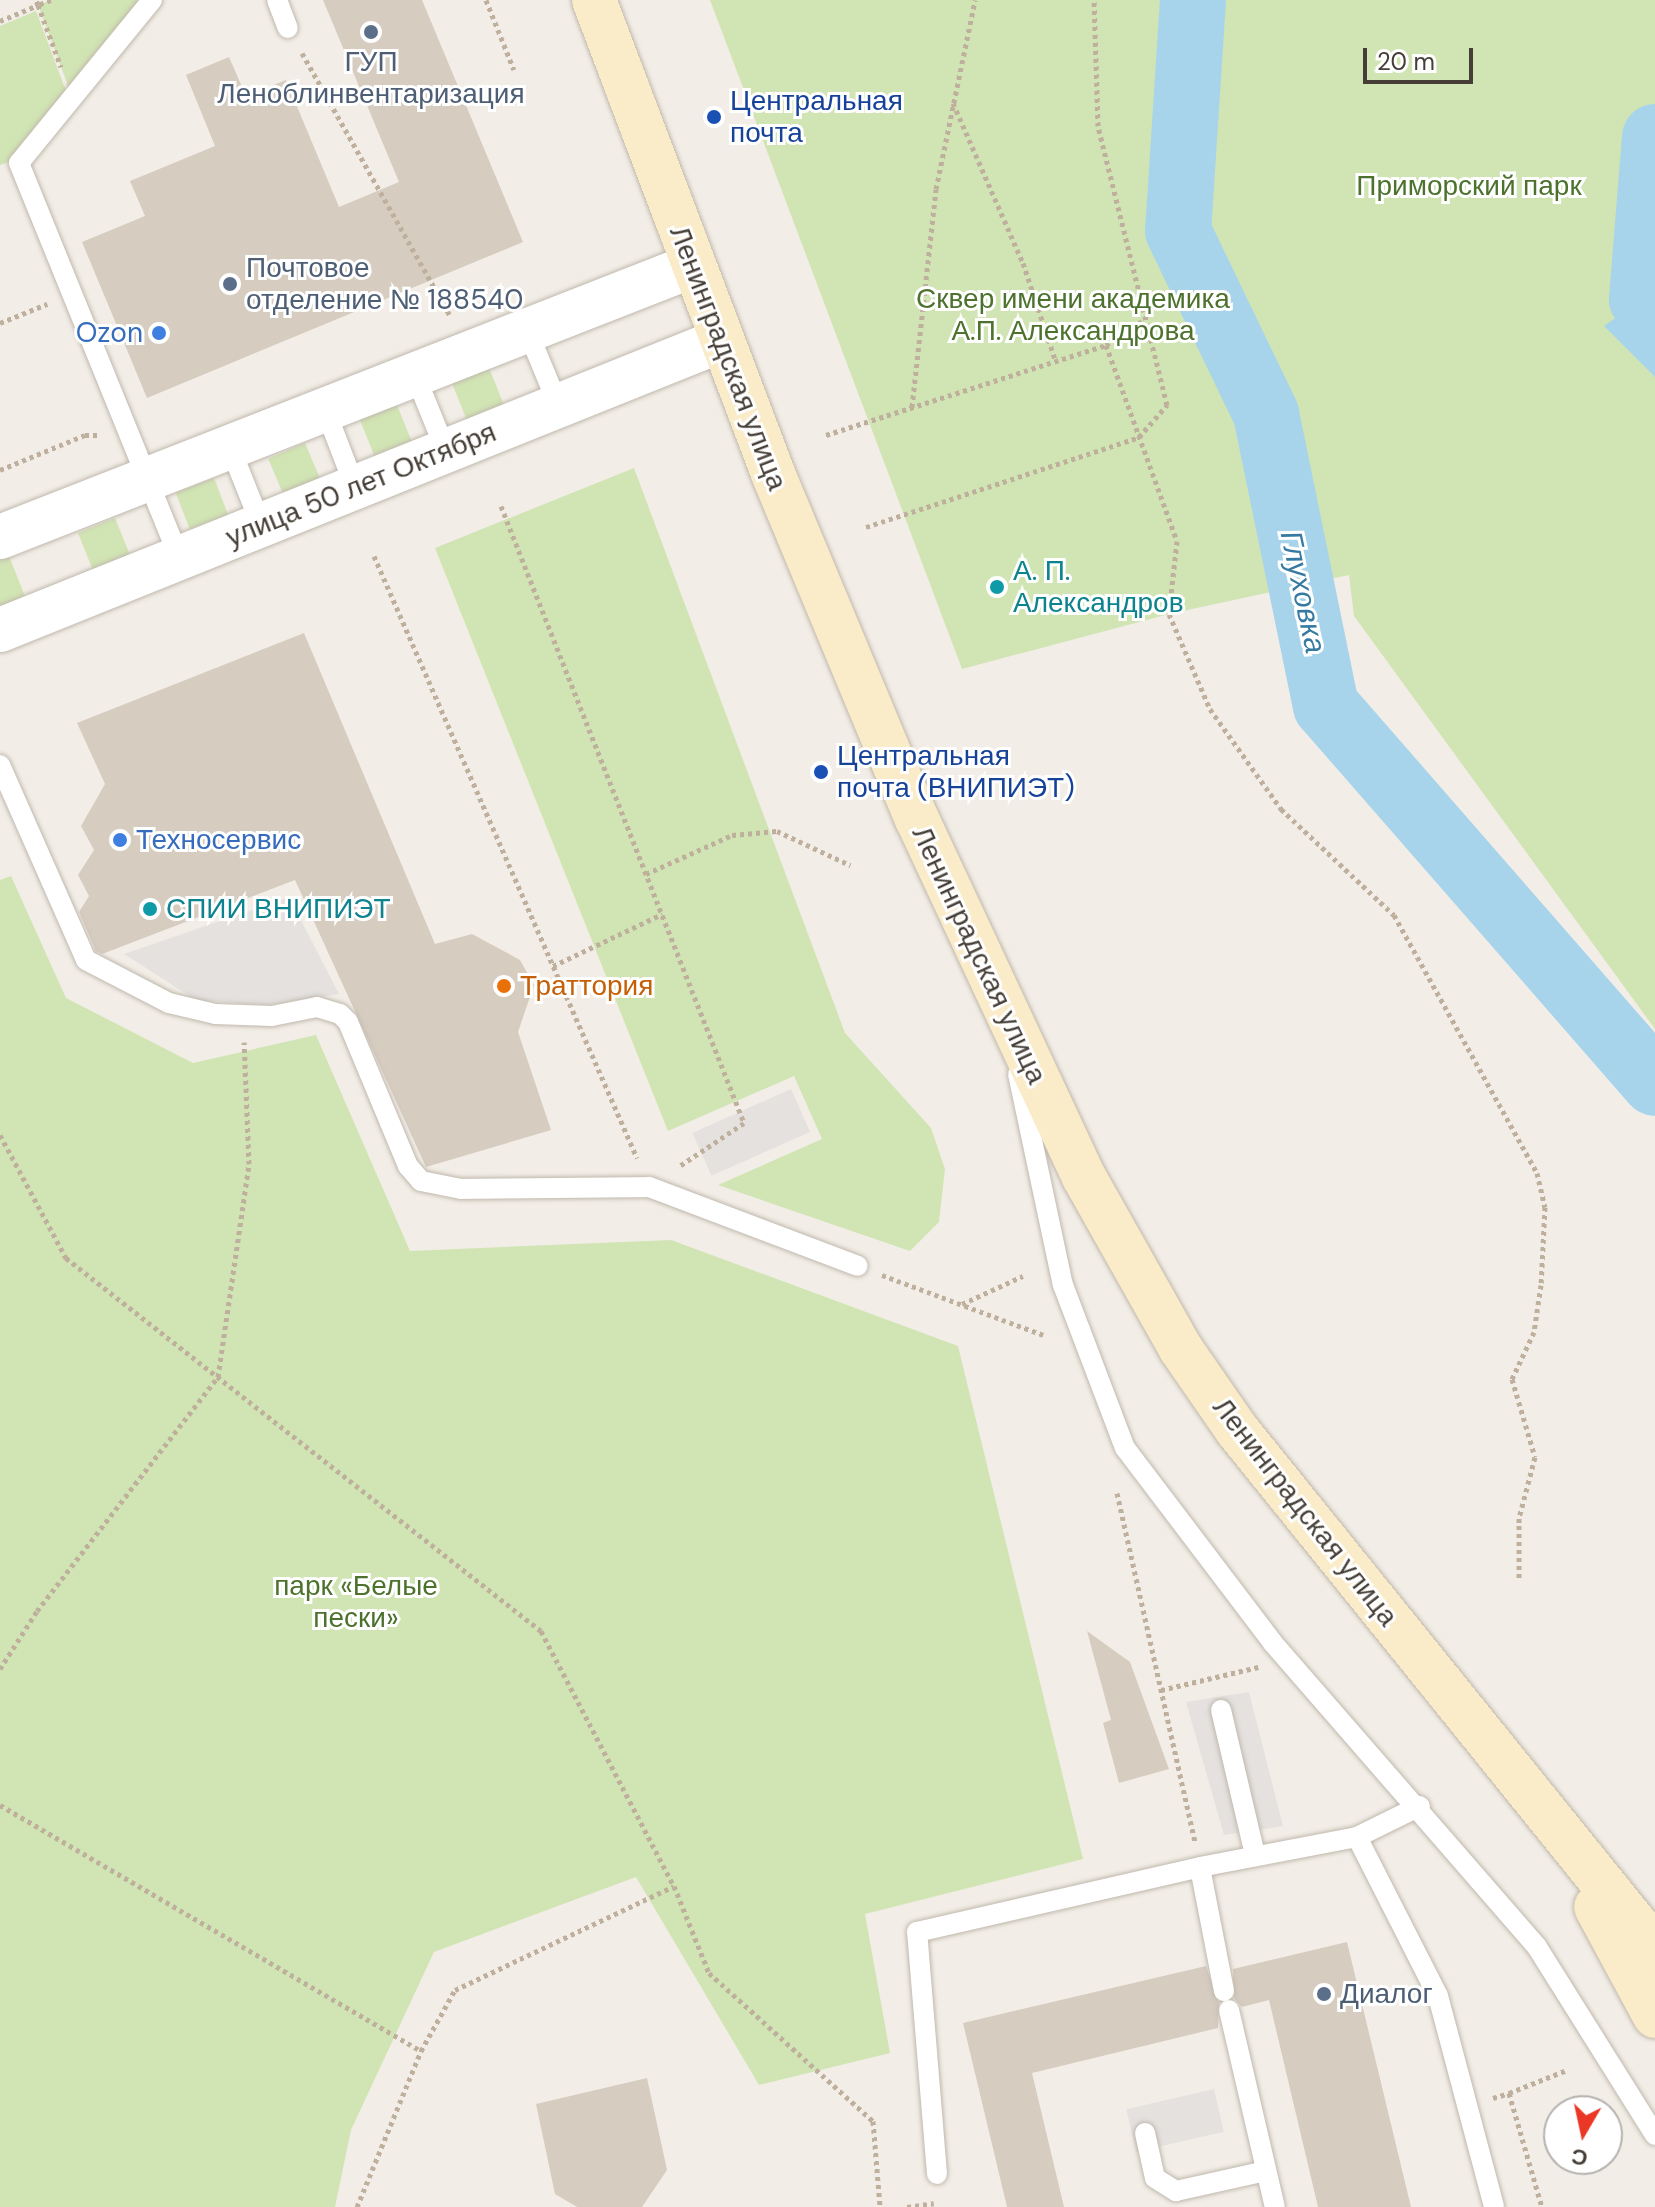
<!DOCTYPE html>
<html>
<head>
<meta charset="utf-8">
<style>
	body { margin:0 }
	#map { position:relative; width:1655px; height:2207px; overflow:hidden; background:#f2eee7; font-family:"DM Sans",sans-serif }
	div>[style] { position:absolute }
	.green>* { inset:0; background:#d1e4b3; transform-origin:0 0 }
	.parking>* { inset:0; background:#e4e1df; transform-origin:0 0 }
	.water>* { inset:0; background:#a8d4eb }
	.river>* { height:66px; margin:-33px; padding:0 33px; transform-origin:33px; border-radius:33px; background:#a8d4eb }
	.building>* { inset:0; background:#d6ccc0 }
	.path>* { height:5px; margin-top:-2.5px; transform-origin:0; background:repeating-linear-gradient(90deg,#beb09d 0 4px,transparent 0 8px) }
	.roads { filter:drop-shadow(0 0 2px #c0b8ad) drop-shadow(0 0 2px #c0b8ad) }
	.service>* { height:20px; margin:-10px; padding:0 10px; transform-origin:10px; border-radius:10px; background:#fff }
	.tertiary>* { height:44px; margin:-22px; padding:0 22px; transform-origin:22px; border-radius:22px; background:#fff }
	.secondary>* { height:44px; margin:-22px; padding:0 22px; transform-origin:22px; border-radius:22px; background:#faebc9 }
	.dots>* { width:22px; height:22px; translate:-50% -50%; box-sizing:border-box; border:4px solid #fff; border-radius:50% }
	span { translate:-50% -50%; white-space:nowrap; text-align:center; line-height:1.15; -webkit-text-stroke:6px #fff; paint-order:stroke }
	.service-label { font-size:28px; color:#4e5e75 }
	.left { translate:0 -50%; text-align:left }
	.transit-label { font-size:28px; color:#164399 }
	.park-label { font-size:28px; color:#4c722e }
	.shop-label { font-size:28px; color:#366cbe }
	.right { translate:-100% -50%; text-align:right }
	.street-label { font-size:28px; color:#453e37 }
	.culture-label { font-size:28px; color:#0d838f }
	.food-label { font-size:28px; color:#c56008 }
	.water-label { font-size:30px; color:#367aa1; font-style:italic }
	.north { position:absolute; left:1543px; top:2095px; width:80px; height:80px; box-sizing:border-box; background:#fff; border:2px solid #b5b2af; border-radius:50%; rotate:189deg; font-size:22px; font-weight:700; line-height:32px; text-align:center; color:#453e37 }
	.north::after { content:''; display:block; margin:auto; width:28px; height:36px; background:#ea3726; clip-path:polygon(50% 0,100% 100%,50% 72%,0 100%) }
	.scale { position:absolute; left:1363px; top:48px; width:110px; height:36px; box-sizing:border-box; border:4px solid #453e37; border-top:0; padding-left:10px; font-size:24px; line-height:28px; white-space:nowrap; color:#453e37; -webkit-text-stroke:6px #fff; paint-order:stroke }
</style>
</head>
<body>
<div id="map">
	<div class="green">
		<div style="clip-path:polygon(51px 0,152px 0,73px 99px,38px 5px)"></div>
		<div style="clip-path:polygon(710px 0,1655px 0,1655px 1029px,1354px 616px,1349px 575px,1169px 614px,962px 669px)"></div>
		<div style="clip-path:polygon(36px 11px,69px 99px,17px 159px,0 165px,0 26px)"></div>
		<div style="left:489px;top:368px;width:40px;height:40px;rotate:68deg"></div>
		<div style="left:397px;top:405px;width:40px;height:40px;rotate:68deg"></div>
		<div style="left:305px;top:443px;width:39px;height:40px;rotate:67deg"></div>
		<div style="clip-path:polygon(634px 468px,845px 1033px,931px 1128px,945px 1169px,939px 1222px,910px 1251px,718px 1185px,822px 1139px,794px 1076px,668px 1131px,435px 548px)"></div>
		<div style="left:214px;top:478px;width:39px;height:41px;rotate:69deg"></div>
		<div style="left:115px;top:518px;width:40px;height:40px;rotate:68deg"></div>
		<div style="clip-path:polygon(9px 556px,26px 599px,0 609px,0 560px)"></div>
		<div style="clip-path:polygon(11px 876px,66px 998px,193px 1063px,316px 1035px,410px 1251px,671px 1240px,958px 1346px,1083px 1859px,865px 1914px,890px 2053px,759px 2085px,636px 1877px,434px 1952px,351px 2130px,335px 2207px,0 2207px,0 880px)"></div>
	</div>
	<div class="parking">
		<div style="clip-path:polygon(289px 897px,339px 994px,267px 1005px,196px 1000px,124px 954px)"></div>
		<div style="left:791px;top:1089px;width:47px;height:108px;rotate:66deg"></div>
		<div style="clip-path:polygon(1249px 1692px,1283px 1826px,1224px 1835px,1186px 1702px)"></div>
		<div style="left:1214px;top:2089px;width:44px;height:90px;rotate:77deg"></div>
	</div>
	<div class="water">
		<div style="clip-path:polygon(1642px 299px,1655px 303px,1655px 377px,1604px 326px)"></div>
	</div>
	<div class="river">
		<div style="left:1193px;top:0;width:231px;rotate:93.7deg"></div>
		<div style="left:1178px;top:231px;width:203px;rotate:64.3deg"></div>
		<div style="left:1266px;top:414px;width:298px;rotate:78.4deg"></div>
		<div style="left:1326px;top:706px;width:500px;rotate:48.89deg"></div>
		<div style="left:1655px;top:137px;width:163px;rotate:94.6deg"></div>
		<div style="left:1642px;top:299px;width:20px;rotate:49deg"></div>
	</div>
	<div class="building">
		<div style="clip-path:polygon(323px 0,422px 0,523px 242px,147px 398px,82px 242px,145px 216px,130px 181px,215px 146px,186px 75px,229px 57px,246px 96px,286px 80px,339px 207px,399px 182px)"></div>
		<div style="clip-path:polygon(304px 633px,435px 944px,472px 934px,520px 960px,534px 985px,518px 1032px,551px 1130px,426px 1167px,295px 880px,102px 954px,96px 951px,79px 912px,89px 896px,78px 875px,94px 850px,81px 826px,105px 784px,77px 723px)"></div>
		<div style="clip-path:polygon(1087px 1631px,1130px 1662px,1169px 1769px,1119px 1783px,1103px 1723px,1111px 1720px)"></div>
		<div style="clip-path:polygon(1347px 1942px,1411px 2207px,1318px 2207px,1269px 2000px,1242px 2007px,1234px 1998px,1233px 1969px)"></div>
		<div style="clip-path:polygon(1206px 1966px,1219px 2003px,1218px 2028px,1032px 2073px,1064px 2207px,1007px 2207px,963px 2023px)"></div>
		<div style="clip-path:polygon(647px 2078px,667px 2170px,642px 2207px,577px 2207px,555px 2194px,536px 2104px)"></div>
	</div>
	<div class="path">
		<div style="left:51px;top:0;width:14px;rotate:159deg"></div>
		<div style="left:38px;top:5px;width:66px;rotate:69.6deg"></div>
		<div style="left:486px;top:0;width:75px;rotate:68.2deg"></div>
		<div style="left:0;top:21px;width:41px;rotate:-22.8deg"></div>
		<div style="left:38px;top:5px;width:5px;rotate:-112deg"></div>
		<div style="left:302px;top:53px;width:303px;rotate:60.6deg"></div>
		<div style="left:953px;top:103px;width:175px;rotate:66.4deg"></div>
		<div style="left:1023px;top:263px;width:104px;rotate:71.6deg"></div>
		<div style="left:0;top:323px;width:51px;rotate:-22deg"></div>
		<div style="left:1106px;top:345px;width:43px;rotate:-33.7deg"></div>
		<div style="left:912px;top:407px;width:219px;rotate:-83.7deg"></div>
		<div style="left:936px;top:189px;width:193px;rotate:-78.3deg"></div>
		<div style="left:826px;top:435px;width:294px;rotate:-17.8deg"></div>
		<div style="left:1106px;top:345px;width:208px;rotate:70.1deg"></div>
		<div style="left:1177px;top:541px;width:73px;rotate:96.3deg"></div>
		<div style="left:1169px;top:614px;width:103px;rotate:66.7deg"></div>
		<div style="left:1210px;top:709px;width:123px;rotate:54.6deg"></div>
		<div style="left:1281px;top:809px;width:155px;rotate:43.2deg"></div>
		<div style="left:1394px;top:915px;width:295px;rotate:61deg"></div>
		<div style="left:1537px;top:1173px;width:35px;rotate:77deg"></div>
		<div style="left:1545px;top:1207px;width:78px;rotate:92.9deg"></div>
		<div style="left:1541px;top:1285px;width:48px;rotate:98.5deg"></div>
		<div style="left:1534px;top:1332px;width:52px;rotate:115.1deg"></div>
		<div style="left:1512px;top:1379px;width:81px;rotate:73.6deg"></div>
		<div style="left:1535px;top:1457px;width:63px;rotate:104.7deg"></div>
		<div style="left:1519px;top:1518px;width:61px;rotate:90deg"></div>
		<div style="left:0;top:470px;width:92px;rotate:-22.4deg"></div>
		<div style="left:85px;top:435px;width:15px"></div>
		<div style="left:501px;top:506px;width:663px;rotate:68.5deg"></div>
		<div style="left:744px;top:1123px;width:79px;rotate:146.3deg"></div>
		<div style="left:866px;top:527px;width:287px;rotate:-18.2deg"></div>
		<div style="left:1139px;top:437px;width:43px;rotate:-48.8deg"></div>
		<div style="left:1167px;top:405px;width:287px;rotate:-103.9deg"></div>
		<div style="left:1098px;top:126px;width:126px;rotate:-91.8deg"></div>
		<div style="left:374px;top:556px;width:657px;rotate:66.4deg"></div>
		<div style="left:646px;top:874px;width:94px;rotate:-24.4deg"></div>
		<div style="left:732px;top:835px;width:45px;rotate:-5.1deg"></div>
		<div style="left:777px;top:831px;width:81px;rotate:25deg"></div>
		<div style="left:553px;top:966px;width:121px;rotate:-25.5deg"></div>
		<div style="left:0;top:1135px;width:140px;rotate:61.8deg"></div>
		<div style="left:66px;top:1258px;width:604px;rotate:38.14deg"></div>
		<div style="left:541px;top:1631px;width:288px;rotate:62.5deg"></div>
		<div style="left:674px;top:1886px;width:94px;rotate:68.1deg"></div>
		<div style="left:709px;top:1973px;width:221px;rotate:42.1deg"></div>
		<div style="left:873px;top:2121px;width:86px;rotate:85.3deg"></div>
		<div style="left:882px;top:1275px;width:172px;rotate:20.4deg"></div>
		<div style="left:962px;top:1304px;width:67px;rotate:-24.7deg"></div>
		<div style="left:1117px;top:1493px;width:358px;rotate:77.4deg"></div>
		<div style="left:0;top:1669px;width:69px;rotate:-57.5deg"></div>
		<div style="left:37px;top:1611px;width:296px;rotate:-52.3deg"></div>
		<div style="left:218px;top:1377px;width:215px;rotate:-81.7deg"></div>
		<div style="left:249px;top:1164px;width:122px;rotate:-92.3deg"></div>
		<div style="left:1161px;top:1690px;width:100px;rotate:-13.3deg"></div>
		<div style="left:0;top:1805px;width:488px;rotate:30.3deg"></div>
		<div style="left:421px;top:2051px;width:70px;rotate:-60.9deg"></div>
		<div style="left:455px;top:1990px;width:242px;rotate:-25.4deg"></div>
		<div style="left:1509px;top:2093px;width:62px;rotate:-21.6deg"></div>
		<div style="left:1493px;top:2098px;width:17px;rotate:-17deg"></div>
		<div style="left:1509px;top:2093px;width:119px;rotate:73.9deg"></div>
		<div style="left:357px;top:2207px;width:169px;rotate:-67.7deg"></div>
		<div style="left:907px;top:2207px;width:27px;rotate:-8deg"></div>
	</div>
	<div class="roads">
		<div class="service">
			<div style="left:152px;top:0;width:210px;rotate:129.2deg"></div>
			<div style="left:19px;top:163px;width:426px;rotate:67.9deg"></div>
			<div style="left:277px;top:0;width:30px;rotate:69deg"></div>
			<div style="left:528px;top:332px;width:81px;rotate:67.5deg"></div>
			<div style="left:415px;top:375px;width:82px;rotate:67.8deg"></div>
			<div style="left:325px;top:409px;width:84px;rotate:69deg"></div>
			<div style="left:230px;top:447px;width:84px;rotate:68.3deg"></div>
			<div style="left:0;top:765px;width:213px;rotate:66.2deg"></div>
			<div style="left:86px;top:960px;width:93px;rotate:27.4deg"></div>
			<div style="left:169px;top:1003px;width:47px;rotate:13.4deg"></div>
			<div style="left:215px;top:1014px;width:57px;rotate:2deg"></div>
			<div style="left:272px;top:1016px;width:46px;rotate:-11.3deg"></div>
			<div style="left:317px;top:1007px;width:24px;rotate:17deg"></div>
			<div style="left:340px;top:1014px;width:11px;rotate:45deg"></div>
			<div style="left:348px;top:1022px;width:156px;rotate:67.4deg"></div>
			<div style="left:408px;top:1166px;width:20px;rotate:49deg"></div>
			<div style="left:421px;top:1181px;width:41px;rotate:11.3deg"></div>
			<div style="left:461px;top:1189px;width:188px;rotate:-0.6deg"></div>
			<div style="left:649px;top:1187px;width:223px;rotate:20.7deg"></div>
			<div style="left:1018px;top:1074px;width:216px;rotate:78deg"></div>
			<div style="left:1063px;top:1285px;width:174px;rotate:69.2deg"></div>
			<div style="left:1125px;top:1448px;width:243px;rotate:52.8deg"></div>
			<div style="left:1272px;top:1642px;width:404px;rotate:49deg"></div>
			<div style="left:1537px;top:1947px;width:222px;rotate:57.9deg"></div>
			<div style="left:1221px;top:1710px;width:149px;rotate:76.8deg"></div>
			<div style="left:1357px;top:1837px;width:178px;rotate:63deg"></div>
			<div style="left:1438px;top:1996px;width:218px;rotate:75.1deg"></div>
			<div style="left:1224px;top:1991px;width:126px;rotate:-101deg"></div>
			<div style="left:1200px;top:1867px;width:160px;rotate:-10.8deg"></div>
			<div style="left:1357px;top:1837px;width:70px;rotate:-26.2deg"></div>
			<div style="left:1229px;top:2010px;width:202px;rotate:76.9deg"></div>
			<div style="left:1145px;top:2133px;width:46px;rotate:77.5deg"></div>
			<div style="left:1155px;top:2178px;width:25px;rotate:32deg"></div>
			<div style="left:1176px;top:2191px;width:92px;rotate:-12.5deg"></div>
			<div style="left:937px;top:2174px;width:243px;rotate:-94.7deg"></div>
			<div style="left:917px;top:1932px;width:290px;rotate:-12.9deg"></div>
		</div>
		<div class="tertiary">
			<div style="left:0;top:537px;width:743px;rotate:-21.39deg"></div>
			<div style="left:0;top:630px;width:778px;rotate:-21.88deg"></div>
		</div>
		<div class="secondary">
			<div style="left:594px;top:0;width:509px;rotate:69.29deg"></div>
			<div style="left:774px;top:476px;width:372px;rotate:67.4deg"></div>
			<div style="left:917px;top:819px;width:395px;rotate:65deg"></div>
			<div style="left:1084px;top:1177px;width:197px;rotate:60.6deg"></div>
			<div style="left:1181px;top:1349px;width:98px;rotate:55.3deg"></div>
			<div style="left:1237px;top:1430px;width:666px;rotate:51.1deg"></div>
			<div style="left:1596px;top:1907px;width:124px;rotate:61.6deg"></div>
		</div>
	</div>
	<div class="dots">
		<div style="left:371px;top:32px;background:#5c6f8a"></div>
		<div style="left:714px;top:117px;background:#1a4fb4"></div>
		<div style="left:230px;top:284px;background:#5c6f8a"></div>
		<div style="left:159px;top:333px;background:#3f7fe0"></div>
		<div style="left:997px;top:587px;background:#0f9aa8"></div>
		<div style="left:821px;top:772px;background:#1a4fb4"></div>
		<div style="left:120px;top:840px;background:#3f7fe0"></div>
		<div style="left:150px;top:909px;background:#0f9aa8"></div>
		<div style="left:504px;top:986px;background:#e8710a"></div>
		<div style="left:1324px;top:1994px;background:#5c6f8a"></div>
	</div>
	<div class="service-label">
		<span style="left:371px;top:78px">ГУП<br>Леноблинвентаризация</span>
		<span class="left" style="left:246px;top:284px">Почтовое<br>отделение № 188540</span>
		<span class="left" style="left:1340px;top:1994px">Диалог</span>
	</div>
	<div class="transit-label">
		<span class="left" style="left:730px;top:117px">Центральная<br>почта</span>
		<span class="left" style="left:837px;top:772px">Центральная<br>почта (ВНИПИЭТ)</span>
	</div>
	<div class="park-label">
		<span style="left:1469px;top:186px">Приморский парк</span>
		<span style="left:1073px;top:315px">Сквер имени академика<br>А.П. Александрова</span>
		<span style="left:356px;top:1602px">парк «Белые<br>пески»</span>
	</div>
	<div class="shop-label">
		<span class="right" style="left:143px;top:333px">Ozon</span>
		<span class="left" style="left:136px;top:840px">Техносервис</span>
	</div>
	<div class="street-label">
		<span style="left:728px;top:358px;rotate:69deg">Ленинградская улица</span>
		<span style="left:361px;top:485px;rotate:-22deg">улица 50 лет Октября</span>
		<span style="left:979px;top:955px;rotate:65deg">Ленинградская улица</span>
		<span style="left:1305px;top:1512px;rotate:52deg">Ленинградская улица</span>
	</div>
	<div class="culture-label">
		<span class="left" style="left:1013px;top:587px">А. П.<br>Александров</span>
		<span class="left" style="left:166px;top:909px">СПИИ ВНИПИЭТ</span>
	</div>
	<div class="food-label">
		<span class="left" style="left:520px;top:986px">Траттория</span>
	</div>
	<div class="water-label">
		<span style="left:1303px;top:592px;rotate:78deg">Глуховка</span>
	</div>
	<div class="north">С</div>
	<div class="scale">20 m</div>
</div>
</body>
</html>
